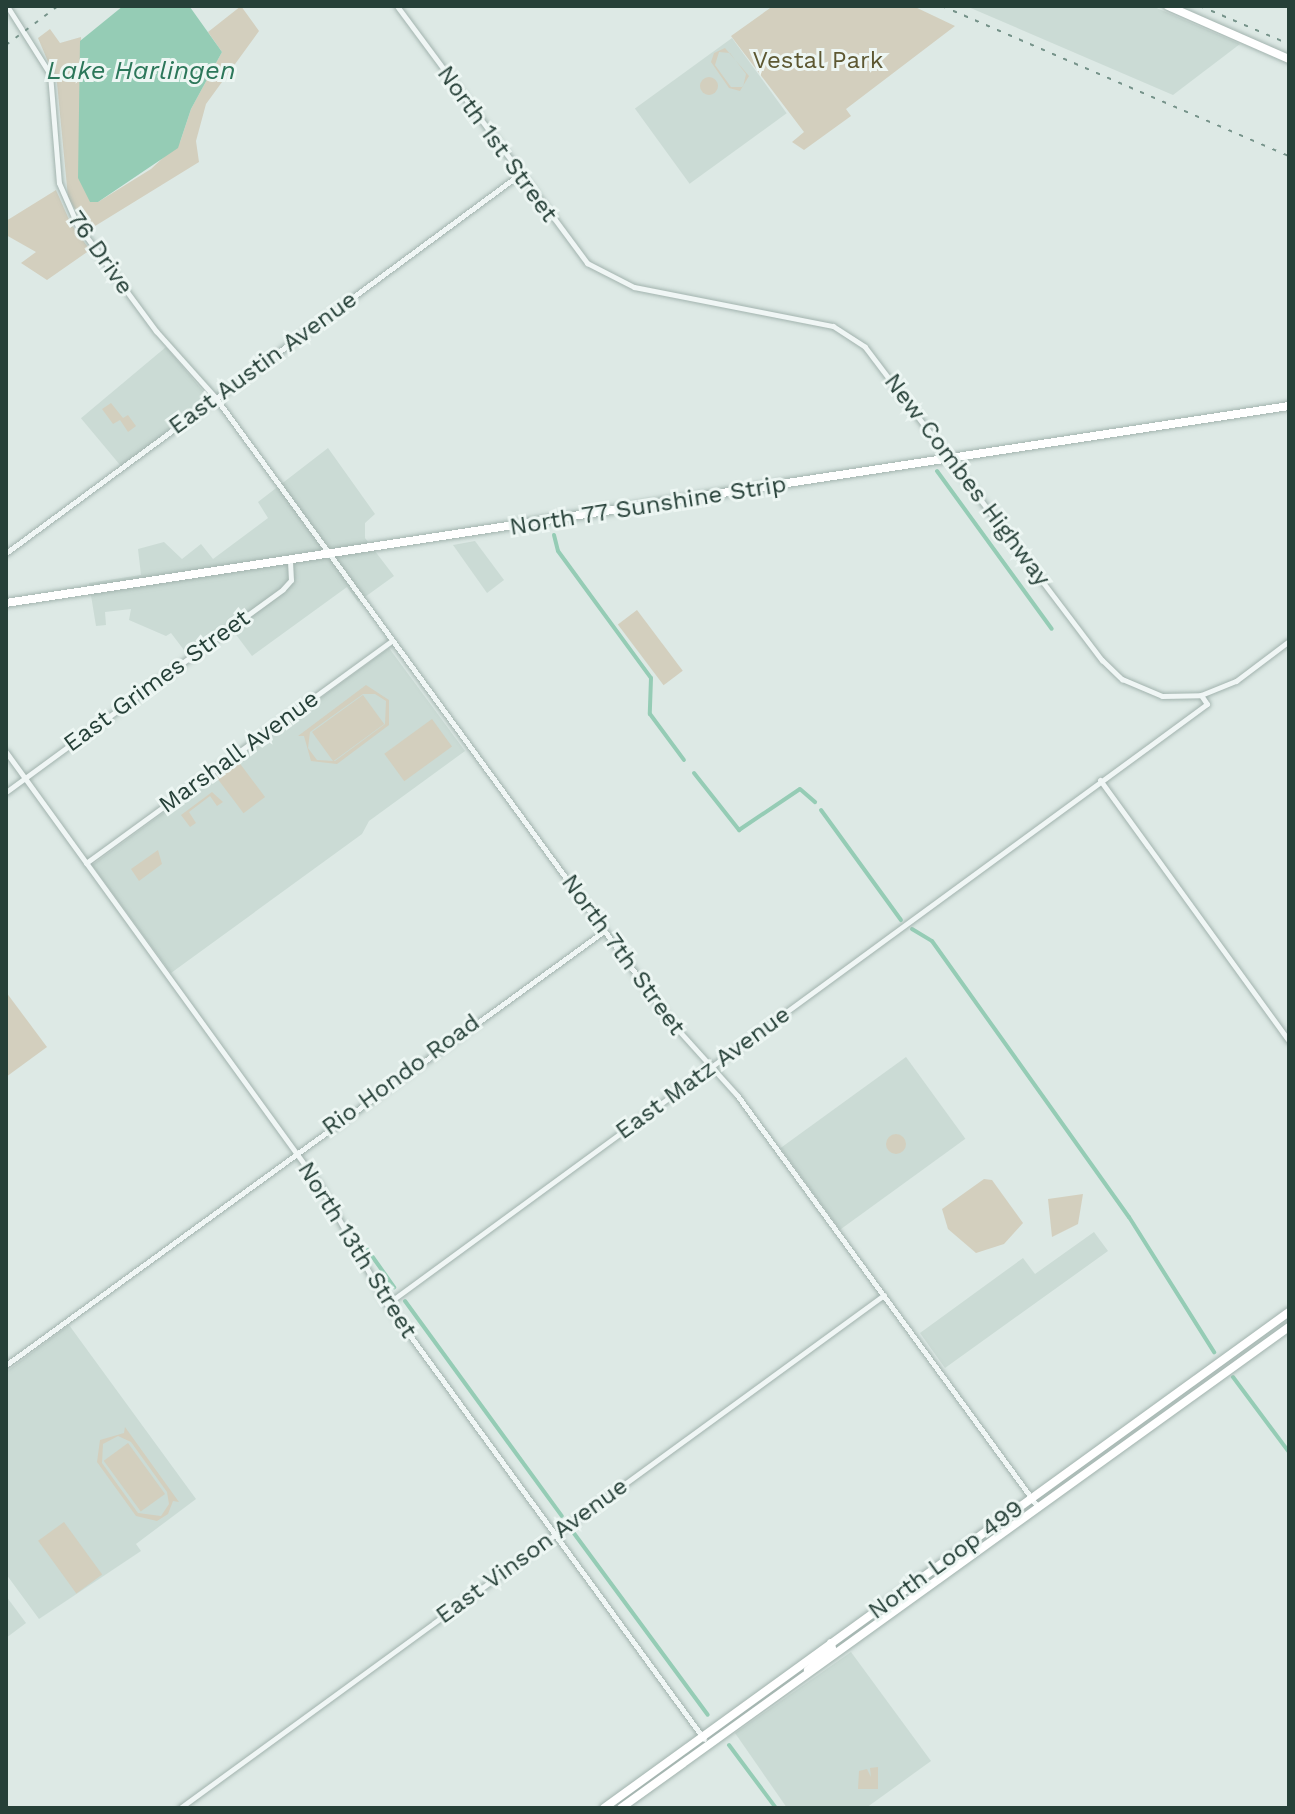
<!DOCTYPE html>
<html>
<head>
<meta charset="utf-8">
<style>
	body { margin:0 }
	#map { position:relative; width:1295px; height:1814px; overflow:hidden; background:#dde9e5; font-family:"Work Sans",sans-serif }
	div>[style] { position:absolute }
	.built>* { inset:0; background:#cbdbd5; transform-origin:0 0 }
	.green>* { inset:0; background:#d3cfbe; transform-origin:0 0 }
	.round { border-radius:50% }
	.water>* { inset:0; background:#95ccb5 }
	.canal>* { height:4px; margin:-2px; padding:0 2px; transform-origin:2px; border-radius:2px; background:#95ccb5 }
	.roads { filter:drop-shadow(0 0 2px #a2b3ae) drop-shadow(0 0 2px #a2b3ae) }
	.minor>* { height:5px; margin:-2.5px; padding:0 2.5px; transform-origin:2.5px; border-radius:2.5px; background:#f0f6f5 }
	.major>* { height:8px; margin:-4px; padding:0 4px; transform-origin:4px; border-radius:4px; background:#fff }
	.rail>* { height:2px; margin-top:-1px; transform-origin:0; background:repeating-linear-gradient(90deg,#76938a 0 4px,transparent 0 12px) }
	span { translate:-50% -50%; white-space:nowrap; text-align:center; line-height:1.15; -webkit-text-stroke:6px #edf6f3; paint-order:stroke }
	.park-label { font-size:24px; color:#5d5832 }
	.street-label { font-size:24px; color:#264038 }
	.water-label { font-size:26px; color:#2c775a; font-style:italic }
	.frame { position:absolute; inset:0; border:8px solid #264038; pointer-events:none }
</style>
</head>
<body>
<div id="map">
	<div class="built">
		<div style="clip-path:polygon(966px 6px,1152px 6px,1240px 44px,1173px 95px)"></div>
		<div style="left:732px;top:38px;width:93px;height:120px;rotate:54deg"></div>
		<div style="left:166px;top:347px;width:65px;height:111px;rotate:50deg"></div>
		<div style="clip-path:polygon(328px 448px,375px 514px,365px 523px,365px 538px,394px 576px,358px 602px,347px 587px,252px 656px,228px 624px,187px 654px,171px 633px,166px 636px,129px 620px,131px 609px,105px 612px,106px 625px,96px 626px,89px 583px,141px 575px,138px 549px,164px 542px,182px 559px,201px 544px,213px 559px,268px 518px,258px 502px)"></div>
		<div style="clip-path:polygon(475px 541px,504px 580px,487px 593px,453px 545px)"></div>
		<div style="clip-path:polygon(389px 648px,465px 751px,369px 821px,362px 834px,171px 973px,92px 865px)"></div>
		<div style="left:906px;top:1057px;width:101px;height:155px;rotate:54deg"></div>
		<div style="clip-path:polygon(1094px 1232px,1108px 1251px,945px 1368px,920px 1333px,1023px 1258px,1035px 1274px)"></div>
		<div style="clip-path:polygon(69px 1325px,196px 1499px,136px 1544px,141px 1551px,39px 1619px,6px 1574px,6px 1372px)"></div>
		<div style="clip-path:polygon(6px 1596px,26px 1623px,6px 1638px)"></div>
		<div style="clip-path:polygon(851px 1652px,931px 1761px,866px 1808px,787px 1808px,735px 1733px)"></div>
	</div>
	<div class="green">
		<div style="clip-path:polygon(241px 6px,259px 31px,206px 104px,196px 141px,199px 162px,87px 231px,68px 197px,57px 83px,38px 38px,50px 29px,60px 43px,81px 37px,90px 202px,98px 202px,151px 169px,180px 142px,191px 109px,222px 52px,208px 32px)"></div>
		<div style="clip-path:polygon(773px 6px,913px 6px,955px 26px,846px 109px,851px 116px,804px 150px,792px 142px,804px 132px,731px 36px)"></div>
		<div style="clip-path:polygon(evenodd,725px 48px,749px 76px,740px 91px,729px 88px,711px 62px,714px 53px,725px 48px,719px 52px,730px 53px,746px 74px,743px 87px,731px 87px,715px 65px,719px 52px)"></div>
		<div class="round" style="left:700px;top:77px;width:18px;height:18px"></div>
		<div style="clip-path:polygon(56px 190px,71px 224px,90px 250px,47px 280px,21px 263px,36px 252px,6px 235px,6px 221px)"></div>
		<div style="clip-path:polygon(111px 403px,123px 418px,128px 415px,136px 426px,128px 432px,120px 420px,113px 424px,102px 409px)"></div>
		<div style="left:637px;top:610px;width:76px;height:24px;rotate:53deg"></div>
		<div style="clip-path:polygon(evenodd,366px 685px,389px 700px,389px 725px,337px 764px,311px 761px,304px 736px,298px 736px,366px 685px,363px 694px,375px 694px,386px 701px,385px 724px,335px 761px,317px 760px,308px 748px,310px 732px,363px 694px)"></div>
		<div style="left:363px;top:695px;width:36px;height:63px;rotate:54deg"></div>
		<div style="left:432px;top:719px;width:34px;height:59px;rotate:54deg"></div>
		<div style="left:238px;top:761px;width:45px;height:27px;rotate:53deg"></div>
		<div style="clip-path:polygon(212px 792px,223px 802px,217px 806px,210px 796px,189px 812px,196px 823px,190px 827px,181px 815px)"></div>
		<div style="clip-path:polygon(158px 850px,162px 864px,139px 881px,131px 869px)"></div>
		<div style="clip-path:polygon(6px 992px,47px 1047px,6px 1077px)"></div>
		<div class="round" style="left:886px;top:1134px;width:20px;height:20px"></div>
		<div style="clip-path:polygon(984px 1179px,992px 1180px,1023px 1223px,1004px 1244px,976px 1253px,948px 1229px,942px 1209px)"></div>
		<div style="clip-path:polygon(1083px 1194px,1078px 1224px,1052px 1237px,1048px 1199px)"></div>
		<div style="clip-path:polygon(evenodd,125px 1427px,179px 1502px,173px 1501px,168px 1514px,157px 1521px,136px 1516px,97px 1462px,100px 1440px,124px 1433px,125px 1427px,118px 1436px,131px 1442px,167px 1492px,169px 1504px,161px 1516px,138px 1513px,102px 1463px,103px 1444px,118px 1436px)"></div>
		<div style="left:128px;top:1443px;width:63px;height:30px;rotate:54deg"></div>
		<div style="left:64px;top:1522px;width:65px;height:32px;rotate:54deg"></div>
		<div style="clip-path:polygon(878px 1767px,878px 1789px,858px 1789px,859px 1771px,867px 1769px,871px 1777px,870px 1768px)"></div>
	</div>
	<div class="water">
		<div style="clip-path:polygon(123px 6px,190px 7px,222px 52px,191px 109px,178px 148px,98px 202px,90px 202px,78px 178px,80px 41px)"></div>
	</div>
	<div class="canal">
		<div style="left:937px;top:471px;width:195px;rotate:54deg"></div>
		<div style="left:554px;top:535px;width:16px;rotate:76deg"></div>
		<div style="left:558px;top:551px;width:157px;rotate:53.8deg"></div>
		<div style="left:651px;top:678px;width:36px;rotate:92deg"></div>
		<div style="left:650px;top:714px;width:57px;rotate:53.5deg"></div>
		<div style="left:694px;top:773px;width:73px;rotate:51.7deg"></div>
		<div style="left:739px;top:830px;width:73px;rotate:-33.9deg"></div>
		<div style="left:800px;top:789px;width:20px;rotate:41deg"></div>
		<div style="left:821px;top:810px;width:136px;rotate:54deg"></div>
		<div style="left:912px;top:929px;width:23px;rotate:31deg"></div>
		<div style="left:932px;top:941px;width:339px;rotate:54.5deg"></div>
		<div style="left:1129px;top:1217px;width:160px;rotate:57.8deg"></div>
		<div style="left:367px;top:1249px;width:47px;rotate:54.6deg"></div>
		<div style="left:405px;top:1301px;width:266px;rotate:53.9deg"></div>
		<div style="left:1233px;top:1377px;width:94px;rotate:53.3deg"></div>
		<div style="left:573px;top:1532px;width:227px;rotate:53.6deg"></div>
		<div style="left:729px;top:1745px;width:79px;rotate:53.3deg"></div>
	</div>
	<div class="roads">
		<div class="minor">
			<div style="left:7px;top:6px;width:80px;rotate:57.7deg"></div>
			<div style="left:50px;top:74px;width:109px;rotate:85.3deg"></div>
			<div style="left:59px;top:183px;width:45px;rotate:66.3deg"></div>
			<div style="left:77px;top:224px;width:133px;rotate:53.6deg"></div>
			<div style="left:156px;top:331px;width:89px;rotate:48.2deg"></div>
			<div style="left:215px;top:397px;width:774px;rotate:53.89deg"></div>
			<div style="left:671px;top:1022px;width:98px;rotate:47.9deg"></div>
			<div style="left:737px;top:1095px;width:510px;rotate:53.85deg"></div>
			<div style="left:397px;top:6px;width:320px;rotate:53.5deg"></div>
			<div style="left:587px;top:263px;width:53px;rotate:27.1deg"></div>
			<div style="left:634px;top:287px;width:203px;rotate:11.1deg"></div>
			<div style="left:833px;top:326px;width:38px;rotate:33deg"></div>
			<div style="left:865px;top:347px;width:393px;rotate:52.9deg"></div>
			<div style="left:1102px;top:660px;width:28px;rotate:44deg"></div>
			<div style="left:1122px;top:679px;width:43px;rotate:23deg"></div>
			<div style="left:1162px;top:696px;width:39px;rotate:-1deg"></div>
			<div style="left:1201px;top:695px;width:38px;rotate:-22deg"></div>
			<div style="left:1236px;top:681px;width:66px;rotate:-37deg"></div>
			<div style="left:6px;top:553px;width:639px;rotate:-36.4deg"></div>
			<div style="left:6px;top:752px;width:536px;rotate:54.11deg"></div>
			<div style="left:320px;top:1186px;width:136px;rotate:60.4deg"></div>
			<div style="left:387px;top:1304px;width:538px;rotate:53.92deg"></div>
			<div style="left:1100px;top:780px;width:322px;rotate:54.1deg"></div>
			<div style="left:6px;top:792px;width:343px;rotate:-36.2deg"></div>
			<div style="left:283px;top:589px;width:12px;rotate:-48deg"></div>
			<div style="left:291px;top:580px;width:19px;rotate:-93deg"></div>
			<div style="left:86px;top:863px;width:378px;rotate:-36deg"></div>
			<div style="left:387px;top:1304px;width:1016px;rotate:-36.19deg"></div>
			<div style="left:1207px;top:704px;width:11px;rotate:-124deg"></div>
			<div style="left:6px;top:1365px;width:739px;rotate:-35.97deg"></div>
			<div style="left:180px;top:1808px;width:871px;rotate:-36.08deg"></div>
		</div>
		<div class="major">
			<div style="left:1168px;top:6px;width:132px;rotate:23.7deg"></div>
			<div style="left:6px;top:603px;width:1298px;rotate:-8.73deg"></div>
			<div style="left:808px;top:1670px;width:32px;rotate:-41deg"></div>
			<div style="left:832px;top:1649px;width:6px;rotate:-99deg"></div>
			<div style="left:604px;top:1808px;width:846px;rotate:-35.91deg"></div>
			<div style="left:621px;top:1808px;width:823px;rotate:-35.76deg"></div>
		</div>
	</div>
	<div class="rail">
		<div style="left:942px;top:6px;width:378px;rotate:23.4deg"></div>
		<div style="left:1200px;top:6px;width:97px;rotate:23.1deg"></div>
		<div style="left:6px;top:45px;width:65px;rotate:-36.9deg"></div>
	</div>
	<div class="park-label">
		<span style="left:818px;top:61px">Vestal Park</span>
	</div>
	<div class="street-label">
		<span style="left:497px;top:144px;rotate:54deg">North 1st Street</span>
		<span style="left:100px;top:253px;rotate:55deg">76 Drive</span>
		<span style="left:263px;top:363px;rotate:-36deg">East Austin Avenue</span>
		<span style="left:967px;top:480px;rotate:53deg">New Combes Highway</span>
		<span style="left:648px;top:506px;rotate:-9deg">North 77 Sunshine Strip</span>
		<span style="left:157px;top:681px;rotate:-36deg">East Grimes Street</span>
		<span style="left:239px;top:752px;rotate:-36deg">Marshall Avenue</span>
		<span style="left:623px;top:955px;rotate:54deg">North 7th Street</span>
		<span style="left:703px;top:1073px;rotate:-36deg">East Matz Avenue</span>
		<span style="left:401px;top:1075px;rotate:-36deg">Rio Hondo Road</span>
		<span style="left:357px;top:1250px;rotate:58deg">North 13th Street</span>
		<span style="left:532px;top:1551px;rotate:-36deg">East Vinson Avenue</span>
		<span style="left:946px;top:1560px;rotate:-36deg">North Loop 499</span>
	</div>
	<div class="water-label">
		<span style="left:141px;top:71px">Lake Harlingen</span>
	</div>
	<div class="frame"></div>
</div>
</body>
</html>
